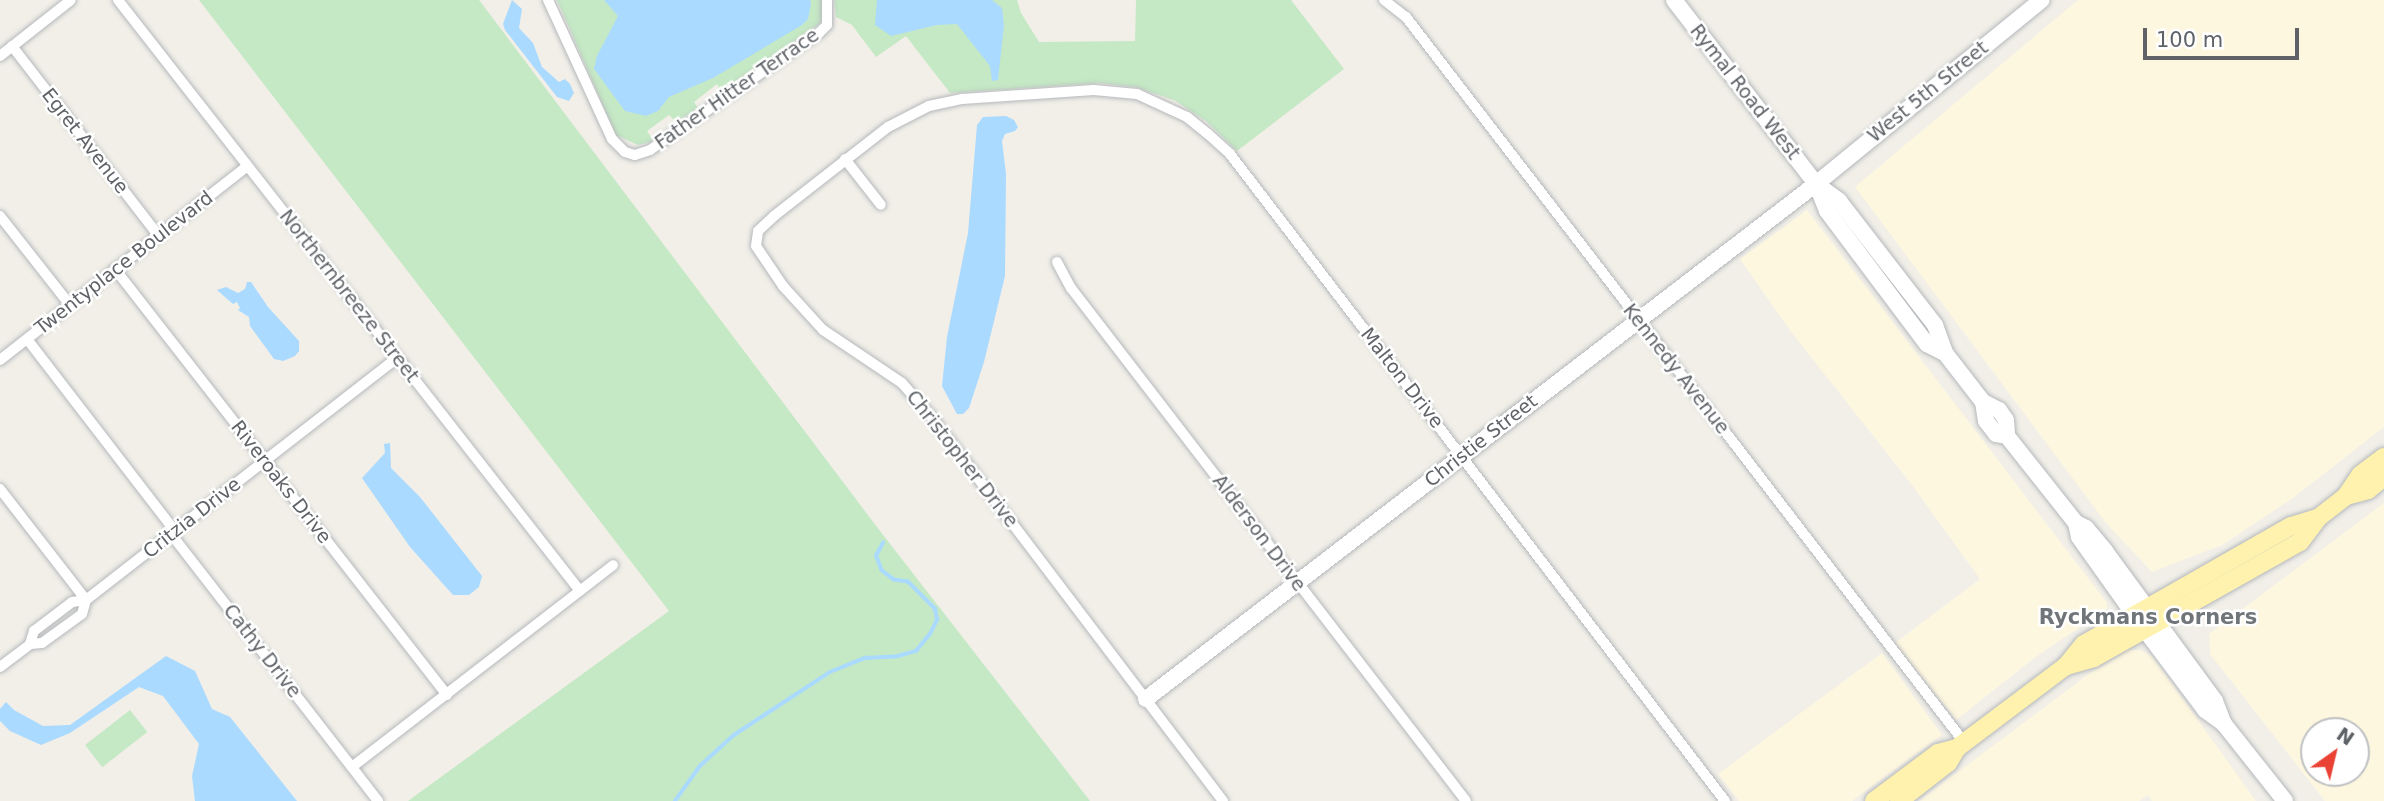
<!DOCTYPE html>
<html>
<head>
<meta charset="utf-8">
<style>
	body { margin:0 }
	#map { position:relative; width:2384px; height:801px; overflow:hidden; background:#f1efe8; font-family:"DejaVu Sans",sans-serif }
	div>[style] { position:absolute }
	.commercial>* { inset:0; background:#fef7e0 }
	.green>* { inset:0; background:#c5e8c5; transform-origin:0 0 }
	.water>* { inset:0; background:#aadaff }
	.stream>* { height:3.5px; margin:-1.75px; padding:0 1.75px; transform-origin:1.75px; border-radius:1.75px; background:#aadaff }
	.roads { filter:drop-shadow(0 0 2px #b5b8bc) drop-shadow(0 0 2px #b5b8bc) }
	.street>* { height:10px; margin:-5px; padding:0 5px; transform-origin:5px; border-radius:5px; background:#fff }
	.secondary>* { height:16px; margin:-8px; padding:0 8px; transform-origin:8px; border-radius:8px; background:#fff }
	.primary>* { height:18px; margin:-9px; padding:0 9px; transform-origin:9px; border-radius:9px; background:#fff2af }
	span { translate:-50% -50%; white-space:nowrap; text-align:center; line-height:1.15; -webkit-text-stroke:5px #fff; paint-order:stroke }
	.street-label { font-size:19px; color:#5f6368 }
	.neighbourhood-label { font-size:21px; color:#70757a; font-weight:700 }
	.north { position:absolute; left:2300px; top:717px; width:70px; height:70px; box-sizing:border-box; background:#fff; border:2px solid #bfc1c3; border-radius:50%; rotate:34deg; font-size:19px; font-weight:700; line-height:28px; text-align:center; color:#5f6368 }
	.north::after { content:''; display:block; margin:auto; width:24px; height:32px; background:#ea4335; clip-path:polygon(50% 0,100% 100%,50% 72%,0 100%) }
	.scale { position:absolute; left:2143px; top:28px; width:156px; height:32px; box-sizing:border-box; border:4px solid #5f6368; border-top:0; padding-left:9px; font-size:21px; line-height:24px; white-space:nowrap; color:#5f6368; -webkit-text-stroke:5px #fff; paint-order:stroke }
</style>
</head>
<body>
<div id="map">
	<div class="commercial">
		<div style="clip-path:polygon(2078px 0,2384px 0,2384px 427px,2293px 498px,2222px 545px,2152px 572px,2106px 523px,1855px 187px)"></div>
		<div style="clip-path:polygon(1807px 210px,2107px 603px,2107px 609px,2037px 656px,1956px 720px,1895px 643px,1980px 579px,1912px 485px,1792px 333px,1740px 259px)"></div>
		<div style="clip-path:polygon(evenodd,2384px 503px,2384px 801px,2325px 801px,2210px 654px,2209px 634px,2384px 503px,2314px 731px,2356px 731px,2356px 773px,2314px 773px,2314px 731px)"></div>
		<div style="clip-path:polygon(2129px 650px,2140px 650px,2152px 656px,2256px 801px,2152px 801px,2148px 795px,2139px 801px,1919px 801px,2086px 676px)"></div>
		<div style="clip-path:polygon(1882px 653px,1942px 735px,1852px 801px,1739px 801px,1718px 774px)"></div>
	</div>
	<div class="green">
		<div style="clip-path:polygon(199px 0,479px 0,880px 531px,1090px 801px,408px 801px,669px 611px)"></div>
		<div style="clip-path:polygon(557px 0,823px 0,825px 10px,820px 23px,721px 91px,717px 84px,694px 102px,698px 108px,676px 122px,669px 115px,647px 131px,654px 141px,638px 145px,616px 135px)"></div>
		<div style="clip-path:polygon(834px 0,1017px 0,1021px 13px,1039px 42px,1135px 41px,1136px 0,1291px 0,1344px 69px,1237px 151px,1206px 121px,1174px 100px,1135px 87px,1099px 83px,950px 93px,906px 36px,876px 57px,852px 25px,836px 17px)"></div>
		<div style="left:130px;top:710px;width:28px;height:57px;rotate:52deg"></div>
	</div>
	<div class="water">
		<div style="clip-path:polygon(512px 0,522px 9px,519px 28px,533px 43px,542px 67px,559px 82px,565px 79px,570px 84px,574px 93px,569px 101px,557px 97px,505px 30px,503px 24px)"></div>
		<div style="clip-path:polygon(604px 0,810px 0,811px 4px,808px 19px,802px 25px,713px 78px,669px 97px,658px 111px,646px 116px,625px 111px,594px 69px,597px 56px,618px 16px)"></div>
		<div style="clip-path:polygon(877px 0,992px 0,1002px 8px,1004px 25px,998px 80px,992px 81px,990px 66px,957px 24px,937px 25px,891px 36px,875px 25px)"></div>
		<div style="clip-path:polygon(1006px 116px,1014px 120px,1018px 127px,1015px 131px,1005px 134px,1002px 141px,1006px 174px,1005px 276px,984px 362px,969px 408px,963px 414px,957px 414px,942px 386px,947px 337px,968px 233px,977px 125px,983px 117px)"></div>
		<div style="clip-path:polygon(247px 282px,251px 282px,268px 307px,299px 341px,299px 351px,295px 356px,283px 361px,274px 359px,250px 326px,249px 317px,238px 310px,240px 308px,237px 302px,233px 304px,217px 290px,226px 287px,238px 293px,245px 289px)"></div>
		<div style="clip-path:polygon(390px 443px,391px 468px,420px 497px,482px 576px,479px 587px,469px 595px,453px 595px,410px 547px,362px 478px,385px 453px,384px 444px)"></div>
		<div style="clip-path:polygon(166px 656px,195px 671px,212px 709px,230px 717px,297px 801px,195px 801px,192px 776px,199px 744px,163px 696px,139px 687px,70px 733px,41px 745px,10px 731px,0 721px,0 709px,6px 702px,14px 710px,43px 726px,70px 725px)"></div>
	</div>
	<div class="stream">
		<div style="left:675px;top:801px;width:43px;rotate:-54.5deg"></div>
		<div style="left:700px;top:766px;width:46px;rotate:-42.4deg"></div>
		<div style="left:734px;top:735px;width:115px;rotate:-33.3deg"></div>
		<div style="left:830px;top:672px;width:38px;rotate:-22deg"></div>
		<div style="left:865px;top:658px;width:33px;rotate:-3deg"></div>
		<div style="left:898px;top:656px;width:19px;rotate:-16deg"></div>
		<div style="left:916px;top:651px;width:22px;rotate:-51deg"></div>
		<div style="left:930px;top:634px;width:16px;rotate:-63deg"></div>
		<div style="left:937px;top:620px;width:11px;rotate:-100deg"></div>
		<div style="left:935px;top:609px;width:38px;rotate:-135deg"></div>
		<div style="left:908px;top:582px;width:14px;rotate:-172deg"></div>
		<div style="left:894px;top:580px;width:15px;rotate:-143deg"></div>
		<div style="left:882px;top:571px;width:16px;rotate:-112deg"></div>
		<div style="left:876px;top:556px;width:15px;rotate:-62deg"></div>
	</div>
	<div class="roads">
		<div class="street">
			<div style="left:118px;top:0;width:750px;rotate:51.98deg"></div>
			<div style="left:548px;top:0;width:153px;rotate:65.3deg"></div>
			<div style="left:612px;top:139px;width:18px;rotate:45deg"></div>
			<div style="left:625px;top:152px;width:10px;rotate:17deg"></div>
			<div style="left:635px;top:155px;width:16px;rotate:-18deg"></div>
			<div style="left:650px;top:150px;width:206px;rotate:-34.7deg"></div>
			<div style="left:819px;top:33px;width:11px;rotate:-45deg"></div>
			<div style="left:827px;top:25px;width:25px;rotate:-90deg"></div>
			<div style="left:1384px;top:0;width:28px;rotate:38deg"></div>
			<div style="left:1406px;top:17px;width:915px;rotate:52.42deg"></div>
			<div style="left:12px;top:46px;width:239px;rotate:52.3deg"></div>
			<div style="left:0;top:56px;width:90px;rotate:-38.3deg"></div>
			<div style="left:845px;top:159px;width:58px;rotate:52deg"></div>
			<div style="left:0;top:216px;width:113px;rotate:51.8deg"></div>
			<div style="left:1057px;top:262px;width:30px;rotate:62deg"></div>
			<div style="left:1071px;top:288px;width:647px;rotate:52.4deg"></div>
			<div style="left:115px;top:269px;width:540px;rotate:52.07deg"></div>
			<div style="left:27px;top:339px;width:242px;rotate:52.4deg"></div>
			<div style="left:0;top:360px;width:314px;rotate:-38.1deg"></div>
			<div style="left:0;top:489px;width:140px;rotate:52.2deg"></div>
			<div style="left:171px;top:534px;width:338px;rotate:52.2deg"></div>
			<div style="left:30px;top:644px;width:12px;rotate:-5deg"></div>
			<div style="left:42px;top:643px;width:49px;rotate:-35.9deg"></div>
			<div style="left:82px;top:614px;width:15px;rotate:-74deg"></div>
			<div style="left:0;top:667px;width:38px;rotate:-37deg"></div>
			<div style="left:30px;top:644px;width:14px;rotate:-73deg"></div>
			<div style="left:34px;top:631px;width:48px;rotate:-37.3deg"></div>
			<div style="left:72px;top:602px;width:14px;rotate:-8deg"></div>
			<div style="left:86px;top:600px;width:394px;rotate:-37.9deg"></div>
			<div style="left:352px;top:767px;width:330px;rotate:-37.7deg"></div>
			<div style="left:1223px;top:801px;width:486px;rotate:-127.2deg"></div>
			<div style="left:929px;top:414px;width:41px;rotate:-131.1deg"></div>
			<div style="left:902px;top:383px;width:95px;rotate:-146.1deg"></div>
			<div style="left:823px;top:330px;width:59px;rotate:-132.3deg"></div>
			<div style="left:783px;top:286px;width:48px;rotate:-124deg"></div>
			<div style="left:756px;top:246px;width:15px;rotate:-82deg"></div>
			<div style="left:758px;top:231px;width:22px;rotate:-43deg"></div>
			<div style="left:774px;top:216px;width:145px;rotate:-38deg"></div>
			<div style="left:888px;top:127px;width:46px;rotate:-27.1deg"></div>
			<div style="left:929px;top:106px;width:34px;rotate:-12deg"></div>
			<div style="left:962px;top:99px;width:132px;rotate:-3.9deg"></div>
			<div style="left:1094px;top:90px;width:43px;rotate:5.3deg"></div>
			<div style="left:1137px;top:94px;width:55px;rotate:24.7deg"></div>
			<div style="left:1187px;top:117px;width:27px;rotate:39deg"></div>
			<div style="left:1208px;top:134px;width:30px;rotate:42deg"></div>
			<div style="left:1230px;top:154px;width:815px;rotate:52.58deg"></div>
		</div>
		<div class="secondary">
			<div style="left:1674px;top:0;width:232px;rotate:52.3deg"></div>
			<div style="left:1816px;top:184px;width:29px;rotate:36deg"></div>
			<div style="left:1839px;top:201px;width:157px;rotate:52.3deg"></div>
			<div style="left:1935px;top:325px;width:30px;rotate:70deg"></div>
			<div style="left:1945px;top:353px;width:62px;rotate:52.2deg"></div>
			<div style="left:1983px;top:402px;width:18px;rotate:27deg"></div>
			<div style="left:1999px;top:410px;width:12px;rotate:55deg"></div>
			<div style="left:2006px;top:420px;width:16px;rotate:86deg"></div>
			<div style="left:2007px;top:436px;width:111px;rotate:51.6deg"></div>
			<div style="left:2076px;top:523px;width:11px;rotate:27deg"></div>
			<div style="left:2086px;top:528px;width:30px;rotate:50deg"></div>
			<div style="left:2105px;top:551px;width:186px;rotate:53.7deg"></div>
			<div style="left:2215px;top:701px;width:25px;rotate:69deg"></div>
			<div style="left:1817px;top:186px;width:27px;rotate:68deg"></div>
			<div style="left:1827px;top:211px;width:166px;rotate:53.1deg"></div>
			<div style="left:1927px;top:344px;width:20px;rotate:27deg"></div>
			<div style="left:1983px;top:402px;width:19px;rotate:81deg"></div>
			<div style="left:1986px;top:421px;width:16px;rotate:52deg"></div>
			<div style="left:1996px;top:434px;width:11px;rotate:10deg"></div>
			<div style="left:2076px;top:523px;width:14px;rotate:78deg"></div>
			<div style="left:2079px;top:537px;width:114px;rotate:54.6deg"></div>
			<div style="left:2145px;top:630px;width:100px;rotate:53.1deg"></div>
			<div style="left:2205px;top:710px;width:24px;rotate:36deg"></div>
			<div style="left:2224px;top:724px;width:98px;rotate:51.6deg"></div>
			<div style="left:1146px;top:699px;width:845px;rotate:-37.55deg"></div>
			<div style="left:1816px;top:184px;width:291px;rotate:-39.2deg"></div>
		</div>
		<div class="primary">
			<div style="left:2346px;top:496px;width:23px;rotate:-15deg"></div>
			<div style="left:2368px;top:490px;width:21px;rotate:-39deg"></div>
			<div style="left:2066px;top:666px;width:29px;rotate:-16deg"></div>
			<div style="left:2094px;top:658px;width:236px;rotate:-29.4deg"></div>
			<div style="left:2300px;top:542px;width:30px;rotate:-53deg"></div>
			<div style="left:2318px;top:518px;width:36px;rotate:-38deg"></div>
			<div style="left:2346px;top:496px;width:25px;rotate:-56deg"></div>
			<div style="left:2360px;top:475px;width:30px;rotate:-37deg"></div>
			<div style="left:1874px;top:801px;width:80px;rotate:-36.9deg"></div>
			<div style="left:1938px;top:753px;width:20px;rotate:-15deg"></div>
			<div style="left:1899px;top:801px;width:62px;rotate:-37.8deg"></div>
			<div style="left:1948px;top:763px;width:17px;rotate:-59deg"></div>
			<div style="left:1957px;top:748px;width:136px;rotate:-37deg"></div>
			<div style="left:2066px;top:666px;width:28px;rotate:-51deg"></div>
			<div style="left:2084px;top:644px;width:238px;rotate:-29.7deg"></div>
			<div style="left:2291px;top:526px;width:28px;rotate:-17deg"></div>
		</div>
	</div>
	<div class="street-label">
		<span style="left:737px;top:89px;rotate:-35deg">Father Hitter Terrace</span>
		<span style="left:1745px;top:92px;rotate:52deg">Rymal Road West</span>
		<span style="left:1928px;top:92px;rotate:-39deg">West 5th Street</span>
		<span style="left:85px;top:141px;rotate:52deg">Egret Avenue</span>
		<span style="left:124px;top:263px;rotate:-38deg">Twentyplace Boulevard</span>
		<span style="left:349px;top:296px;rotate:52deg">Northernbreeze Street</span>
		<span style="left:1676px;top:369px;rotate:52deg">Kennedy Avenue</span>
		<span style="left:1402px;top:378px;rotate:52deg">Malton Drive</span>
		<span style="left:1481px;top:441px;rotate:-38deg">Christie Street</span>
		<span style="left:962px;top:459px;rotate:52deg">Christopher Drive</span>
		<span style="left:281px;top:482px;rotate:52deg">Riveroaks Drive</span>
		<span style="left:192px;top:518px;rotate:-38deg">Critzia Drive</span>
		<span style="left:1259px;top:533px;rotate:53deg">Alderson Drive</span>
		<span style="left:262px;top:651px;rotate:52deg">Cathy Drive</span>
	</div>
	<div class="neighbourhood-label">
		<span style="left:2148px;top:617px">Ryckmans Corners</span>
	</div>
	<div class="north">N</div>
	<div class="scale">100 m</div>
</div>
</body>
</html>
